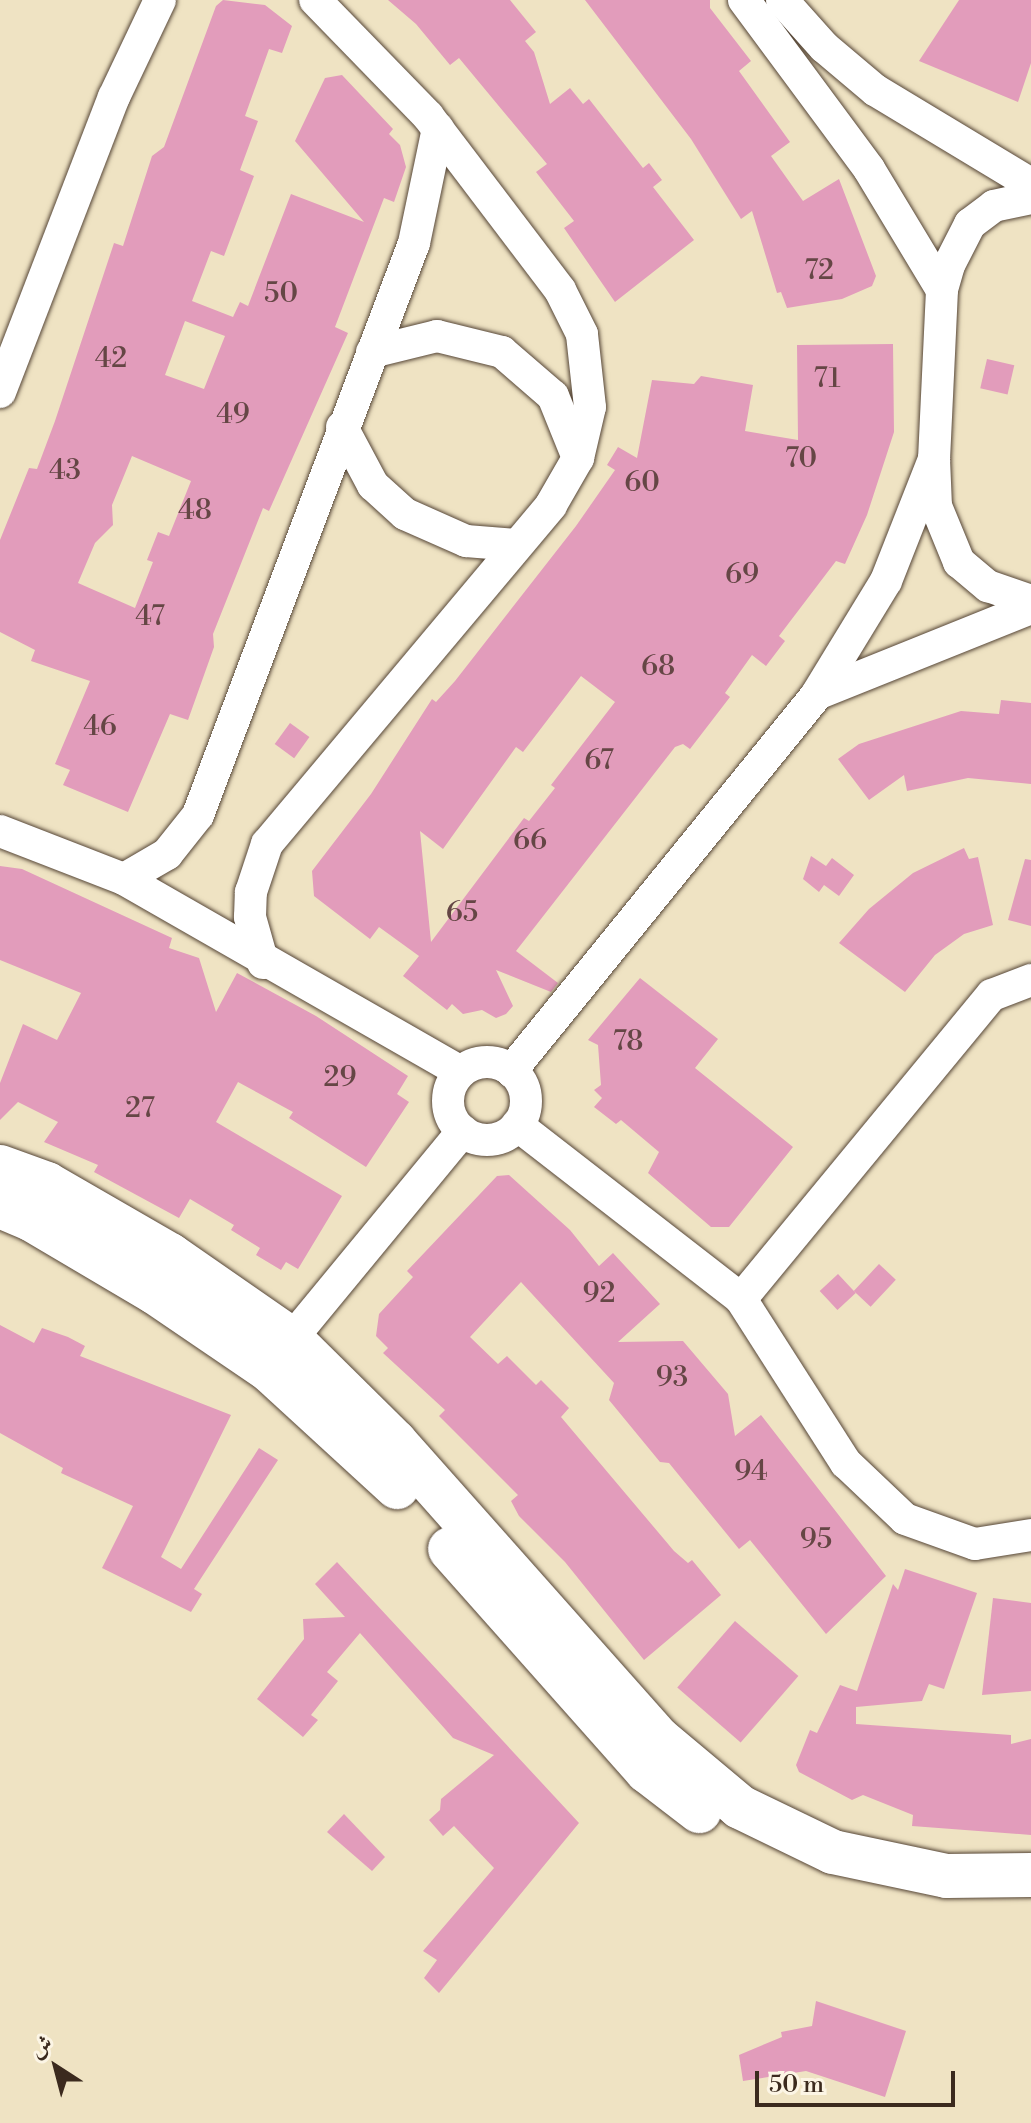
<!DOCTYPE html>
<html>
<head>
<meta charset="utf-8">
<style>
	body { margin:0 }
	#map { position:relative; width:1031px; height:2123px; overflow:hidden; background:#efe3c3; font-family:"Libre Bodoni",Amiri,serif }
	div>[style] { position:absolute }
	.building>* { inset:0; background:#e29cbb; transform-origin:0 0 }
	.roads { filter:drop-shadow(0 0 2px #564637) drop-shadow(0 0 2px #564637) }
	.street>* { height:32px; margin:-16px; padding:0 16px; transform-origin:16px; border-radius:16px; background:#fff }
	.street>.ring { margin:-16px; padding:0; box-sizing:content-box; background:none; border:32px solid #fff; border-radius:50% }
	.secondary>* { height:44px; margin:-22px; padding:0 22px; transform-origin:22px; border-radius:22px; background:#fff }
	span { translate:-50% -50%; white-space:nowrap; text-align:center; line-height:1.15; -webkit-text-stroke:6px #fcf5e5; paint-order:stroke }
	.number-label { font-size:28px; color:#654645 }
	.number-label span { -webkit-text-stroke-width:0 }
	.north { position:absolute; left:16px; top:2027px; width:80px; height:80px; -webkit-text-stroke:6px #fcf5e5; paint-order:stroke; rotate:324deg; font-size:22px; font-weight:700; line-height:32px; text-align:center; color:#3b2a1e }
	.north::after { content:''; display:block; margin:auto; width:28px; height:36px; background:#3b2a1e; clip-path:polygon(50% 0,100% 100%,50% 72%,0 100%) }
	.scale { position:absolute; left:755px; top:2071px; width:200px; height:36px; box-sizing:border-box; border:4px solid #3b2a1e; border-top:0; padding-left:10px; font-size:24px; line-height:28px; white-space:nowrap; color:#3b2a1e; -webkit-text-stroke:6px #fcf5e5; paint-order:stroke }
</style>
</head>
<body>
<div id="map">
	<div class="building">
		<div style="clip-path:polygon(evenodd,223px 0,265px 5px,292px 26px,282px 53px,269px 49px,245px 116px,258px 121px,240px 170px,254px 176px,224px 256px,211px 251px,192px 301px,233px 317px,240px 302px,248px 306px,291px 194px,364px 222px,295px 141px,325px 78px,342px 75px,393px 129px,389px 134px,400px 145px,406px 167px,394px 202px,384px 198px,335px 327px,348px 333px,269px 511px,263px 508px,213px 634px,214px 647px,188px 720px,170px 714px,128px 812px,63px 785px,70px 770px,55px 764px,90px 681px,31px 661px,35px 650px,0 632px,0 540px,29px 468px,37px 469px,55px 421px,114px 243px,123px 246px,152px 156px,164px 147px,216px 6px,223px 0,185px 321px,225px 336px,204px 389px,165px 375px,185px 321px,223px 0,132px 456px,191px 481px,169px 536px,158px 532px,147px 560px,153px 562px,135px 608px,78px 583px,95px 543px,113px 525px,112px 505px,132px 456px)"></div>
		<div style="clip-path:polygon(388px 0,510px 0,536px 32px,525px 41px,534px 52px,550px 104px,570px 88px,583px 104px,589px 99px,643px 168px,649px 163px,662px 180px,653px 187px,694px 240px,615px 302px,564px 228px,574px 221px,536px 172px,547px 164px,459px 58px,450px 65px,416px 24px)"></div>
		<div style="clip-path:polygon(585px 0,710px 0,710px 8px,751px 61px,739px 71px,790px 142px,771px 156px,803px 201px,839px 179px,876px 276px,872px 286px,842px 299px,787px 308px,781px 292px,777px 293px,752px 211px,741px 219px,691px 139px)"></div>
		<div style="clip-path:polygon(959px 0,1031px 0,1031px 63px,1018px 102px,919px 61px)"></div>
		<div style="clip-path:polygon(evenodd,893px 344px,894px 432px,867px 515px,845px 564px,836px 561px,779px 636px,785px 641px,766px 666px,752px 655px,725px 693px,730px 697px,690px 749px,683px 744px,675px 747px,516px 951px,558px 983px,551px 992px,496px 970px,513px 1006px,506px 1014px,496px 1018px,482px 1010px,463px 1014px,452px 1004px,447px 1010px,403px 976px,419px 956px,379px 927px,370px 939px,314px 896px,312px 871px,371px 794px,432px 699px,436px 702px,455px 681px,576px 526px,615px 470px,607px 465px,618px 447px,637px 458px,652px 380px,694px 384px,701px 376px,753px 385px,745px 431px,798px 440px,797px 345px,893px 344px,581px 676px,615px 702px,551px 785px,555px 788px,529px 821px,524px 818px,431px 942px,420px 831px,443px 849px,516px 747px,523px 752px,581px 676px)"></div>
		<div style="left:987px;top:359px;width:28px;height:30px;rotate:13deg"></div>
		<div style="clip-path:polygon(1001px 700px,1031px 703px,1031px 784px,968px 778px,907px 791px,904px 775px,869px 800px,838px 759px,859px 744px,961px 711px,999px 714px)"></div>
		<div style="left:290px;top:723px;width:24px;height:26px;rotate:36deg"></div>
		<div style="clip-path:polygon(964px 848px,969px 859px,978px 857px,993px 925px,964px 934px,935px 955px,905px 992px,839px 943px,869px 909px,913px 873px)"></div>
		<div style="clip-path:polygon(811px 856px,826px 866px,832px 858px,854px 875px,839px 896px,824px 885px,819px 892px,803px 879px)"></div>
		<div style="clip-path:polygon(1025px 859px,1031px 860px,1031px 926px,1008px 920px)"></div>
		<div style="clip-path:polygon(0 866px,22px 869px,172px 938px,169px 948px,199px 958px,216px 1012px,237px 973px,316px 1016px,408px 1076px,397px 1094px,409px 1102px,366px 1167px,289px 1118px,293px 1112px,238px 1082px,216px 1122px,342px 1196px,298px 1269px,286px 1262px,281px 1270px,256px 1255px,260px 1248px,231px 1230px,234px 1225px,190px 1199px,179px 1218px,94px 1172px,98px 1165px,44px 1142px,58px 1122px,18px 1102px,0 1120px,0 1083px,23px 1024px,57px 1040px,81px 993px,0 960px)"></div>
		<div style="clip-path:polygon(640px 978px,718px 1039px,695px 1068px,793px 1147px,729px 1227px,711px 1227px,648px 1173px,659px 1152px,621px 1120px,616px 1124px,594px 1107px,602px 1098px,594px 1090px,601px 1085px,598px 1045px,588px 1040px)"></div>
		<div style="clip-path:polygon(509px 1175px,570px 1230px,599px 1266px,613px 1253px,660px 1304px,618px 1342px,683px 1341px,728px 1394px,735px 1436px,761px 1415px,886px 1576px,826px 1634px,750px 1540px,739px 1549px,669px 1463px,660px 1462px,609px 1400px,614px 1383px,521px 1282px,470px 1337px,498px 1364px,507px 1356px,536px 1385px,541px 1380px,569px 1408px,561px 1417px,674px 1551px,688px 1563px,692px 1560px,721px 1595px,644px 1660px,565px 1562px,519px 1516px,511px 1501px,518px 1495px,439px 1416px,445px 1410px,383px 1353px,388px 1348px,376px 1336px,379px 1314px,413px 1277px,407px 1271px,497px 1176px)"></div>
		<div style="left:879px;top:1264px;width:23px;height:37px;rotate:43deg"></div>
		<div style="left:838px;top:1274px;width:26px;height:25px;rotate:47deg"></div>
		<div style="clip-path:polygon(0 1325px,34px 1343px,42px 1328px,68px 1337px,85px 1346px,80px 1356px,231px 1415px,161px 1557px,181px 1569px,259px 1448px,278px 1460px,194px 1589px,202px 1594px,191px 1612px,102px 1568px,133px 1506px,61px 1473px,63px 1468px,0 1433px)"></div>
		<div style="clip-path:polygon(337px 1562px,579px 1823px,439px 1993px,424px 1978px,437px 1960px,423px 1951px,494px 1868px,454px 1826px,443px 1836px,429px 1820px,440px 1810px,441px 1799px,494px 1755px,453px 1738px,360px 1633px,327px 1672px,338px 1681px,311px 1715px,318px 1720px,303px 1737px,257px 1699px,304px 1639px,303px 1619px,345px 1617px,315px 1584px)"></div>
		<div style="clip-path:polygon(905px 1569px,977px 1593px,944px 1689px,929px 1684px,922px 1701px,856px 1707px,856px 1724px,1011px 1735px,1011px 1744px,1031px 1739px,1031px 1835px,912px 1826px,913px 1815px,863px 1795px,852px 1800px,799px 1772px,796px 1765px,810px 1730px,817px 1733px,840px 1685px,857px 1691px,893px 1584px,898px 1590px)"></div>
		<div style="clip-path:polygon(993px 1598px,1031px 1603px,1031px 1691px,982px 1695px)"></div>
		<div style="left:735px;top:1621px;width:84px;height:88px;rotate:41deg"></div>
		<div style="clip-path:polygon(344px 1814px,385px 1857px,372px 1871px,327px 1832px)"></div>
		<div style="clip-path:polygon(816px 2001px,906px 2031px,885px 2097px,806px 2071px,743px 2081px,739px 2055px,782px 2037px,781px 2032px,812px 2026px)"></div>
	</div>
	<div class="roads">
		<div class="street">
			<div style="left:744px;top:0;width:210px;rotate:53.5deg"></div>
			<div style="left:869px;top:169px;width:141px;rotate:58.9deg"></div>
			<div style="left:782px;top:0;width:63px;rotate:48.2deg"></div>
			<div style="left:824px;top:47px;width:67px;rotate:40.1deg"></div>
			<div style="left:875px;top:90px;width:182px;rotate:31.1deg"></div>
			<div style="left:1031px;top:198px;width:38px;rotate:168deg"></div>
			<div style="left:994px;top:206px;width:30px;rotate:143deg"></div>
			<div style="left:970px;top:224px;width:46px;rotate:117.1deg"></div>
			<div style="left:949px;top:265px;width:26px;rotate:106deg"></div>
			<div style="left:942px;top:290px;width:169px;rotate:92.7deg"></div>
			<div style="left:934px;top:459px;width:47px;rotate:87.6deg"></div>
			<div style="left:936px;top:506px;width:61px;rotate:67.7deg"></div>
			<div style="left:959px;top:562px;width:38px;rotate:40deg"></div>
			<div style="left:988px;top:586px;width:46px;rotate:19.2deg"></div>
			<div style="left:372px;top:352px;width:67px;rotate:-13.8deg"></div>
			<div style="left:437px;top:336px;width:67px;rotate:13.8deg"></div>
			<div style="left:502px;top:352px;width:67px;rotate:40.8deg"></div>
			<div style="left:553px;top:396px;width:67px;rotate:68deg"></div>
			<div style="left:0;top:392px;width:316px;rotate:-68.9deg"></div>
			<div style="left:114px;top:97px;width:107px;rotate:-64.6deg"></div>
			<div style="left:342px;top:427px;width:66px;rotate:61.9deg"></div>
			<div style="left:373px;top:485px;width:43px;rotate:42.2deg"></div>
			<div style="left:405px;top:514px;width:67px;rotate:23.9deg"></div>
			<div style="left:466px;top:541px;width:50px;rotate:4.6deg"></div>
			<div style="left:817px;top:694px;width:231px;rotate:-21.9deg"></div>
			<div style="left:0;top:831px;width:133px;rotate:21.2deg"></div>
			<div style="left:124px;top:879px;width:388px;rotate:29.8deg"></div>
			<div style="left:124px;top:879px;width:50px;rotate:-30.2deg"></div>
			<div style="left:167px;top:854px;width:50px;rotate:-51.5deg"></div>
			<div style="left:198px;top:815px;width:611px;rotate:-69.31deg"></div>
			<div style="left:414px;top:243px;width:117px;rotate:-78.2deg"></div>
			<div style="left:263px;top:963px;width:48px;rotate:-105.8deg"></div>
			<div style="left:250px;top:917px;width:25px;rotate:-88deg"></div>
			<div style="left:251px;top:892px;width:51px;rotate:-71.6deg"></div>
			<div style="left:267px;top:844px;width:442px;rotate:-50deg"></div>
			<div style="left:551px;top:505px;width:54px;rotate:-60.1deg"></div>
			<div style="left:578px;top:458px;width:52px;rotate:-76.8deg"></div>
			<div style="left:590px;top:407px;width:73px;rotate:-96.3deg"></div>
			<div style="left:582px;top:334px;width:49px;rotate:-116.6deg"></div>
			<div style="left:560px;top:290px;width:218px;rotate:-127.2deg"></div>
			<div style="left:428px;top:116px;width:162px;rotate:-134.2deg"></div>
			<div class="ring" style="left:448px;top:1062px;width:46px;height:46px"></div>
			<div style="left:511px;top:1071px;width:486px;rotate:-50.9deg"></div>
			<div style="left:817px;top:694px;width:132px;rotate:-58.6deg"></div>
			<div style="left:886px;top:581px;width:131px;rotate:-68.5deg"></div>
			<div style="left:517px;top:1125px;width:284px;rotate:37.8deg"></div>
			<div style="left:741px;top:1299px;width:195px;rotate:57.4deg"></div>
			<div style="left:846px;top:1463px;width:81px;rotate:43.5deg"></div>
			<div style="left:905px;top:1519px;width:74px;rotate:19.7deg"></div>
			<div style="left:975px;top:1544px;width:57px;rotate:-9.1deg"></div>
			<div style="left:741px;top:1299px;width:394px;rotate:-50.5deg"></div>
			<div style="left:992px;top:995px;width:42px;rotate:-21deg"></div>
			<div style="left:279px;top:1354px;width:289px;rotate:-50.5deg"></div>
		</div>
		<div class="secondary">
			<div style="left:0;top:1167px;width:50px;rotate:19.9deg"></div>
			<div style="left:47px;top:1184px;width:142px;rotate:30deg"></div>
			<div style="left:170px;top:1255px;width:147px;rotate:34.8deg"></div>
			<div style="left:291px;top:1339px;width:146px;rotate:44.7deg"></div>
			<div style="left:395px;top:1442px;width:397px;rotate:48.4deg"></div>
			<div style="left:659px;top:1739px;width:106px;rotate:40deg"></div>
			<div style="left:740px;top:1807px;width:103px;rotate:25.8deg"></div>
			<div style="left:833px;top:1852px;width:116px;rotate:11.9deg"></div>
			<div style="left:947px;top:1876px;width:84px;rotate:-0.7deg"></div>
			<div style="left:0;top:1206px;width:34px;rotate:23deg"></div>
			<div style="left:31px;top:1219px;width:145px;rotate:30.6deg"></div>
			<div style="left:156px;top:1293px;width:135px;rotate:34.2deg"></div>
			<div style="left:268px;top:1369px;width:175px;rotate:42.5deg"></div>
			<div style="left:450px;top:1549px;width:297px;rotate:48.4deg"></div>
			<div style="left:647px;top:1771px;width:66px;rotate:37.6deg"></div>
		</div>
	</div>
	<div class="number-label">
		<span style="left:819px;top:271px">72</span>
		<span style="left:281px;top:294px">50</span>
		<span style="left:111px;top:359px">42</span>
		<span style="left:827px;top:379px">71</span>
		<span style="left:233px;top:415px">49</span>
		<span style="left:801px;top:459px">70</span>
		<span style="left:65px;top:471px">43</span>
		<span style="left:642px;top:483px">60</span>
		<span style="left:195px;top:511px">48</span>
		<span style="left:742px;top:575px">69</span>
		<span style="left:150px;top:617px">47</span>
		<span style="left:658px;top:667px">68</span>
		<span style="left:100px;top:727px">46</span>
		<span style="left:599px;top:761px">67</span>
		<span style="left:530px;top:841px">66</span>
		<span style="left:462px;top:913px">65</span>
		<span style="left:628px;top:1042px">78</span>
		<span style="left:340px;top:1078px">29</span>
		<span style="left:140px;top:1109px">27</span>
		<span style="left:599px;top:1294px">92</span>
		<span style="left:672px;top:1378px">93</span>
		<span style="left:751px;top:1472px">94</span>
		<span style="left:816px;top:1540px">95</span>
	</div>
	<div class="north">ش</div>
	<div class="scale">50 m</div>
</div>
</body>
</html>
